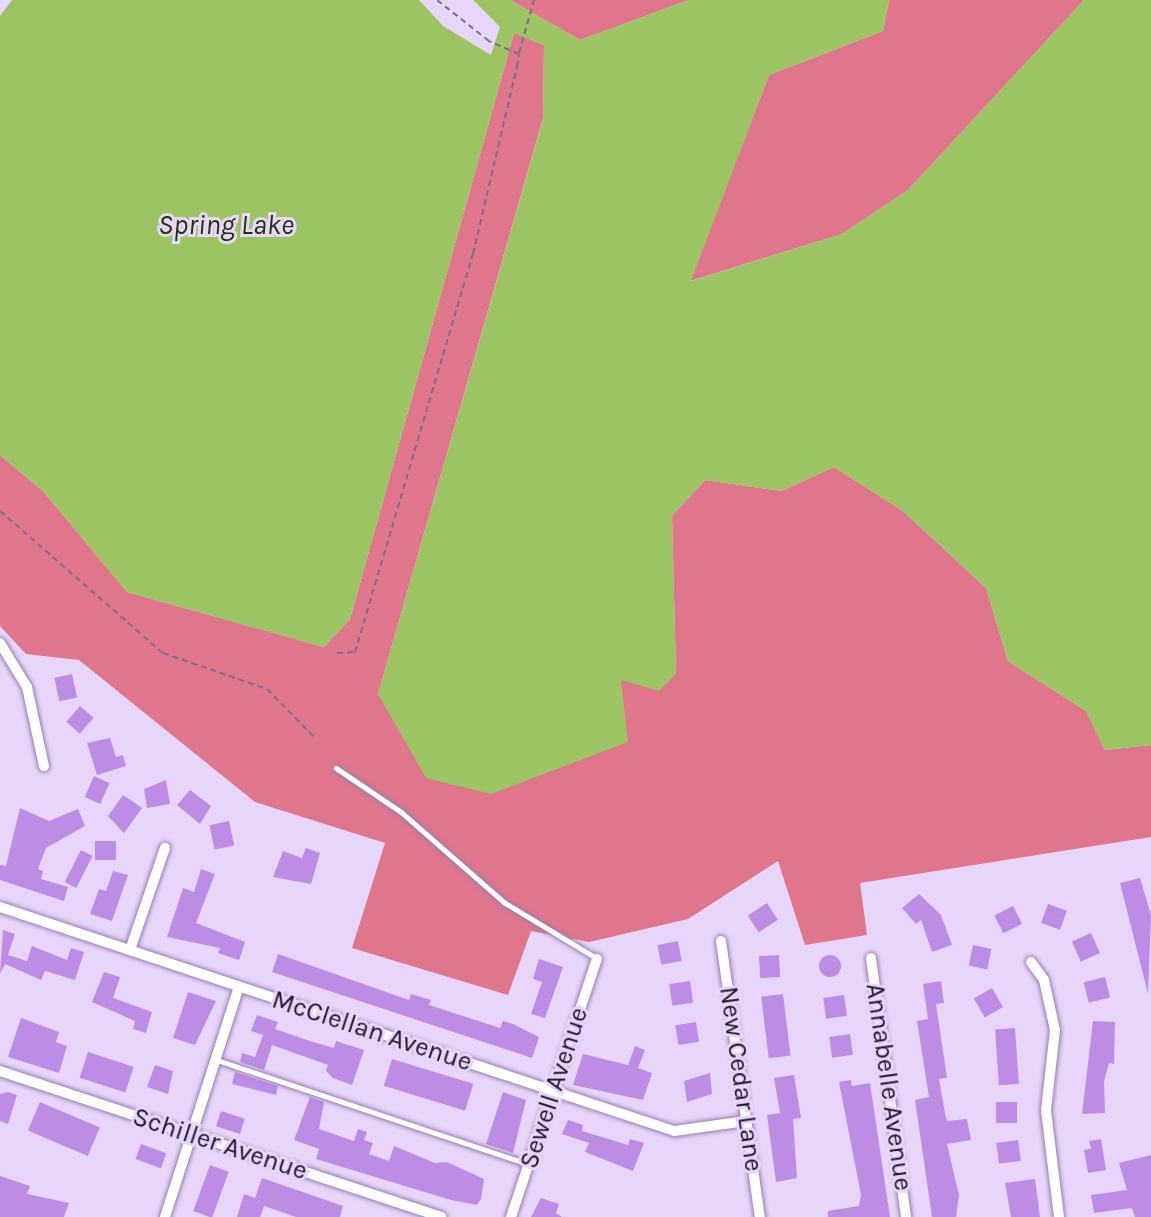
<!DOCTYPE html>
<html>
<head>
<meta charset="utf-8">
<style>
	body { margin:0 }
	#map { position:relative; width:1151px; height:1217px; overflow:hidden; background:#e8d6fa; font-family:Karla,sans-serif }
	div>[style] { position:absolute }
	.forest>* { inset:0; background:#e0768c }
	.water>* { inset:0; background:#9cc463 }
	.building>* { inset:0; background:#bd8de6; transform-origin:0 0 }
	.round { border-radius:50% }
	.path>* { height:2px; margin-top:-1px; transform-origin:0; background:repeating-linear-gradient(90deg,#7d6f8b 0 6px,transparent 0 10px) }
	.roads { filter:drop-shadow(0 0 2px #987cb2) drop-shadow(0 0 2px #987cb2) }
	.service>* { height:5px; margin:-2.5px; padding:0 2.5px; transform-origin:2.5px; border-radius:2.5px; background:#fff }
	.minor>* { height:10px; margin:-5px; padding:0 5px; transform-origin:5px; border-radius:5px; background:#fff }
	span { translate:-50% -50%; white-space:nowrap; text-align:center; line-height:1.15; -webkit-text-stroke:6px #e8d6fa; paint-order:stroke }
	.street-label { font-size:26px; color:#21152a }
	.water-label { font-size:28px; color:#24330b; font-style:italic }
</style>
</head>
<body>
<div id="map">
	<div class="forest">
		<div style="clip-path:polygon(510px 0,689px 0,580px 40px)"></div>
		<div style="clip-path:polygon(889px 0,1084px 0,908px 190px,842px 234px,690px 281px,769px 75px,883px 31px)"></div>
		<div style="clip-path:polygon(514px 33px,544px 45px,543px 118px,378px 694px,676px 674px,672px 516px,705px 480px,781px 491px,834px 467px,903px 511px,986px 588px,1008px 661px,1086px 711px,1105px 750px,1151px 745px,1151px 837px,860px 883px,867px 935px,805px 945px,778px 861px,688px 919px,589px 942px,531px 931px,508px 995px,352px 948px,385px 843px,255px 802px,79px 660px,26px 654px,0 626px,0 455px,43px 491px,127px 592px,324px 647px,350px 619px)"></div>
	</div>
	<div class="water">
		<div style="clip-path:polygon(12px 0,419px 0,443px 26px,491px 55px,500px 27px,473px 0,510px 0,580px 40px,689px 0,889px 0,883px 31px,769px 75px,691px 281px,842px 234px,908px 190px,1084px 0,1151px 0,1151px 745px,1105px 750px,1086px 711px,1008px 661px,986px 588px,903px 511px,834px 467px,781px 491px,705px 480px,672px 516px,676px 674px,659px 691px,621px 680px,628px 742px,491px 794px,426px 778px,378px 694px,543px 119px,544px 45px,514px 33px,350px 619px,324px 647px,127px 592px,43px 491px,0 455px,0 16px)"></div>
	</div>
	<div class="building">
		<div style="left:72px;top:674px;width:24px;height:18px;rotate:78deg"></div>
		<div style="left:80px;top:706px;width:18px;height:21px;rotate:41deg"></div>
		<div style="clip-path:polygon(110px 738px,116px 757px,123px 755px,126px 766px,97px 775px,87px 743px)"></div>
		<div style="left:94px;top:776px;width:17px;height:23px;rotate:24deg"></div>
		<div style="clip-path:polygon(166px 780px,170px 804px,147px 808px,144px 789px)"></div>
		<div style="clip-path:polygon(190px 790px,211px 806px,200px 824px,177px 805px)"></div>
		<div style="clip-path:polygon(123px 795px,142px 808px,124px 833px,108px 816px)"></div>
		<div style="clip-path:polygon(20px 808px,49px 821px,78px 809px,85px 826px,46px 848px,38px 869px,43px 871px,41px 879px,68px 887px,64px 901px,0 880px,0 865px,6px 866px)"></div>
		<div style="left:229px;top:821px;width:25px;height:20px;rotate:78deg"></div>
		<div style="left:95px;top:841px;width:21px;height:19px"></div>
		<div style="clip-path:polygon(306px 848px,320px 853px,311px 884px,273px 877px,283px 851px,302px 858px)"></div>
		<div style="left:81px;top:850px;width:13px;height:36px;rotate:27deg"></div>
		<div style="clip-path:polygon(201px 869px,215px 874px,196px 923px,245px 942px,239px 960px,218px 953px,220px 948px,167px 937px,183px 888px,194px 892px)"></div>
		<div style="clip-path:polygon(113px 871px,128px 875px,112px 921px,90px 914px,99px 889px,106px 891px)"></div>
		<div style="clip-path:polygon(1140px 878px,1151px 915px,1148px 994px,1120px 883px)"></div>
		<div style="clip-path:polygon(919px 894px,941px 915px,952px 945px,932px 952px,921px 920px,916px 924px,902px 908px)"></div>
		<div style="left:767px;top:903px;width:20px;height:23px;rotate:57deg"></div>
		<div style="left:1048px;top:904px;width:20px;height:20px;rotate:20deg"></div>
		<div style="left:1013px;top:906px;width:20px;height:21px;rotate:63deg"></div>
		<div style="clip-path:polygon(3px 930px,15px 934px,8px 955px,27px 961px,32px 946px,67px 960px,71px 948px,84px 952px,75px 980px,45px 971px,41px 980px,5px 964px,0 974px)"></div>
		<div style="left:1091px;top:933px;width:22px;height:21px;rotate:66deg"></div>
		<div style="left:678px;top:941px;width:20px;height:21px;rotate:79deg"></div>
		<div style="left:973px;top:945px;width:19px;height:21px;rotate:12deg"></div>
		<div style="clip-path:polygon(278px 954px,409px 1000px,411px 994px,431px 1000px,429px 1005px,500px 1028px,503px 1021px,513px 1024px,539px 1037px,532px 1058px,272px 972px)"></div>
		<div class="round" style="left:819px;top:955px;width:22px;height:22px"></div>
		<div style="left:779px;top:955px;width:22px;height:20px;rotate:87deg"></div>
		<div style="clip-path:polygon(539px 959px,563px 967px,545px 1018px,531px 1014px,542px 982px,533px 979px)"></div>
		<div style="clip-path:polygon(104px 972px,120px 977px,113px 998px,152px 1012px,146px 1033px,133px 1029px,135px 1021px,92px 1002px)"></div>
		<div style="left:1105px;top:977px;width:21px;height:22px;rotate:76deg"></div>
		<div style="left:690px;top:981px;width:22px;height:21px;rotate:82deg"></div>
		<div style="clip-path:polygon(941px 981px,944px 1003px,936px 1004px,947px 1078px,939px 1079px,945px 1113px,947px 1121px,967px 1119px,971px 1140px,947px 1144px,959px 1195px,956px 1217px,932px 1217px,915px 1100px,929px 1097px,917px 1021px,928px 1019px,923px 984px)"></div>
		<div style="left:992px;top:988px;width:22px;height:21px;rotate:60deg"></div>
		<div style="clip-path:polygon(188px 992px,216px 1001px,195px 1045px,173px 1038px)"></div>
		<div style="left:783px;top:994px;width:62px;height:22px;rotate:83deg"></div>
		<div style="left:844px;top:995px;width:21px;height:21px;rotate:82deg"></div>
		<div style="clip-path:polygon(257px 1015px,278px 1022px,275px 1029px,310px 1041px,334px 1048px,336px 1041px,364px 1050px,352px 1085px,333px 1078px,326px 1071px,328px 1065px,272px 1045px,264px 1070px,240px 1062px,242px 1053px,255px 1057px,263px 1035px,251px 1031px)"></div>
		<div style="clip-path:polygon(21px 1018px,59px 1032px,56px 1042px,67px 1046px,59px 1073px,8px 1057px)"></div>
		<div style="clip-path:polygon(1093px 1021px,1115px 1022px,1114px 1064px,1109px 1063px,1104px 1082px,1105px 1113px,1082px 1114px)"></div>
		<div style="left:696px;top:1022px;width:20px;height:21px;rotate:81deg"></div>
		<div style="left:1015px;top:1028px;width:56px;height:20px;rotate:86deg"></div>
		<div style="left:850px;top:1034px;width:21px;height:21px;rotate:82deg"></div>
		<div style="clip-path:polygon(635px 1046px,645px 1050px,638px 1068px,652px 1073px,643px 1100px,573px 1085px,583px 1054px,628px 1065px)"></div>
		<div style="left:88px;top:1052px;width:48px;height:27px;rotate:18deg"></div>
		<div style="left:392px;top:1059px;width:85px;height:28px;rotate:17deg"></div>
		<div style="clip-path:polygon(155px 1065px,173px 1071px,168px 1094px,147px 1087px)"></div>
		<div style="clip-path:polygon(235px 1072px,278px 1086px,276px 1095px,232px 1084px)"></div>
		<div style="clip-path:polygon(710px 1073px,712px 1094px,687px 1102px,684px 1081px)"></div>
		<div style="clip-path:polygon(794px 1075px,801px 1118px,793px 1119px,797px 1178px,776px 1182px,767px 1115px,780px 1113px,774px 1078px)"></div>
		<div style="clip-path:polygon(851px 1080px,852px 1086px,870px 1083px,890px 1217px,828px 1217px,828px 1211px,859px 1206px,861px 1195px,839px 1082px)"></div>
		<div style="clip-path:polygon(8px 1092px,17px 1095px,8px 1124px,0 1121px,0 1094px)"></div>
		<div style="clip-path:polygon(503px 1092px,526px 1100px,513px 1153px,486px 1144px)"></div>
		<div style="clip-path:polygon(310px 1097px,324px 1102px,319px 1129px,354px 1141px,358px 1129px,367px 1132px,364px 1140px,373px 1143px,369px 1154px,389px 1161px,394px 1146px,435px 1163px,447px 1162px,484px 1179px,481px 1199px,477px 1205px,451px 1200px,316px 1159px,319px 1149px,294px 1140px)"></div>
		<div style="left:40px;top:1102px;width:65px;height:31px;rotate:23deg"></div>
		<div style="left:996px;top:1102px;width:21px;height:21px"></div>
		<div style="left:221px;top:1111px;width:25px;height:16px;rotate:18deg"></div>
		<div style="clip-path:polygon(568px 1120px,583px 1125px,582px 1131px,628px 1145px,630px 1139px,644px 1143px,633px 1171px,585px 1152px,589px 1143px,562px 1134px)"></div>
		<div style="clip-path:polygon(1101px 1139px,1106px 1170px,1088px 1173px,1084px 1150px,1091px 1149px,1089px 1141px)"></div>
		<div style="left:1018px;top:1140px;width:21px;height:22px;rotate:82deg"></div>
		<div style="left:141px;top:1144px;width:27px;height:16px;rotate:20deg"></div>
		<div style="clip-path:polygon(1151px 1155px,1151px 1217px,1135px 1217px,1132px 1208px,1094px 1213px,1091px 1195px,1127px 1190px,1119px 1163px)"></div>
		<div style="left:210px;top:1165px;width:20px;height:49px;rotate:20deg"></div>
		<div style="clip-path:polygon(0 1176px,30px 1186px,27px 1194px,69px 1203px,64px 1217px,0 1217px)"></div>
		<div style="clip-path:polygon(262px 1178px,343px 1206px,340px 1217px,296px 1217px,264px 1206px,260px 1217px,237px 1217px,244px 1194px,255px 1198px)"></div>
		<div style="clip-path:polygon(1035px 1179px,1040px 1217px,1011px 1217px,1005px 1183px)"></div>
		<div style="clip-path:polygon(541px 1198px,559px 1204px,556px 1213px,562px 1217px,531px 1217px)"></div>
	</div>
	<div class="path">
		<div style="left:519px;top:53px;width:55px;rotate:-74.2deg"></div>
		<div style="left:0;top:511px;width:216px;rotate:41.1deg"></div>
		<div style="left:163px;top:653px;width:110px;rotate:19.1deg"></div>
		<div style="left:267px;top:689px;width:67px;rotate:45.6deg"></div>
		<div style="left:337px;top:653px;width:18px;rotate:-3deg"></div>
		<div style="left:355px;top:652px;width:415px;rotate:-73.5deg"></div>
		<div style="left:473px;top:254px;width:192px;rotate:-76.8deg"></div>
		<div style="left:517px;top:67px;width:13px;rotate:-81deg"></div>
		<div style="left:519px;top:54px;width:33px;rotate:-157deg"></div>
		<div style="left:489px;top:41px;width:66px;rotate:-141.7deg"></div>
	</div>
	<div class="roads">
		<div class="service">
			<div style="left:336px;top:768px;width:78px;rotate:34.1deg"></div>
			<div style="left:401px;top:812px;width:138px;rotate:41.2deg"></div>
			<div style="left:505px;top:903px;width:106px;rotate:31.1deg"></div>
			<div style="left:214px;top:1059px;width:330px;rotate:18.5deg"></div>
		</div>
		<div class="minor">
			<div style="left:0;top:643px;width:52px;rotate:58.5deg"></div>
			<div style="left:27px;top:687px;width:81px;rotate:77.9deg"></div>
			<div style="left:0;top:907px;width:710px;rotate:18.38deg"></div>
			<div style="left:674px;top:1131px;width:73px;rotate:-7.9deg"></div>
			<div style="left:721px;top:941px;width:279px;rotate:82deg"></div>
			<div style="left:130px;top:950px;width:108px;rotate:-71.1deg"></div>
			<div style="left:871px;top:958px;width:261px;rotate:82.3deg"></div>
			<div style="left:1031px;top:962px;width:22px;rotate:54deg"></div>
			<div style="left:1044px;top:980px;width:51px;rotate:77.6deg"></div>
			<div style="left:1055px;top:1030px;width:81px;rotate:96.4deg"></div>
			<div style="left:1046px;top:1110px;width:108px;rotate:83.1deg"></div>
			<div style="left:0;top:1071px;width:465px;rotate:18.3deg"></div>
			<div style="left:165px;top:1217px;width:242px;rotate:-72.2deg"></div>
			<div style="left:511px;top:1217px;width:272px;rotate:-71.6deg"></div>
		</div>
	</div>
	<div class="street-label">
		<span style="left:372px;top:1031px;rotate:18deg">McClellan Avenue</span>
		<span style="left:741px;top:1079px;rotate:82deg">New Cedar Lane</span>
		<span style="left:889px;top:1087px;rotate:82deg">Annabelle Avenue</span>
		<span style="left:554px;top:1088px;rotate:-72deg">Sewell Avenue</span>
		<span style="left:220px;top:1144px;rotate:18deg">Schiller Avenue</span>
	</div>
	<div class="water-label">
		<span style="left:226px;top:225px">Spring Lake</span>
	</div>
</div>
</body>
</html>
